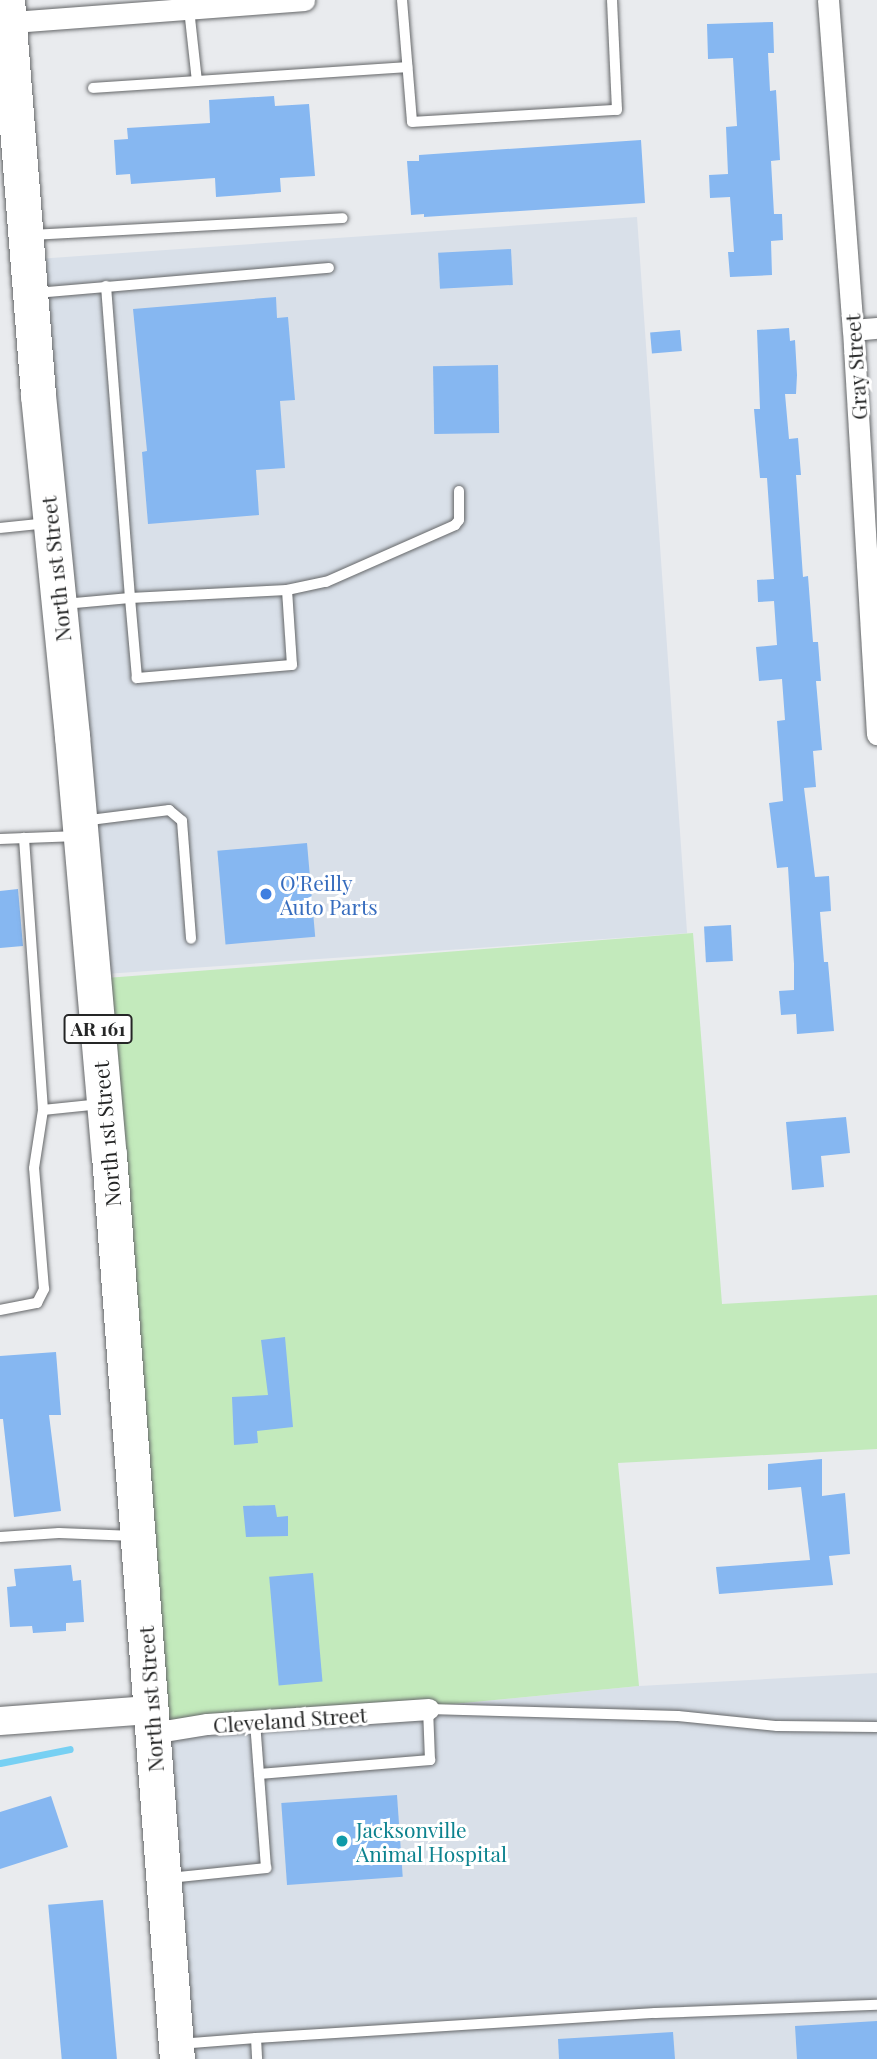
<!DOCTYPE html>
<html>
<head>
<meta charset="utf-8">
<style>
	body { margin:0 }
	#map { position:relative; width:877px; height:2059px; overflow:hidden; background:#e9ebee; font-family:"Playfair Display",serif }
	div>[style] { position:absolute }
	.built>* { inset:0; background:#d9e0e9; transform-origin:0 0 }
	.green>* { inset:0; background:#c3eabc }
	.stream>* { height:7px; margin:-3.5px; padding:0 3.5px; transform-origin:3.5px; border-radius:3.5px; background:#77d0f3 }
	.building>* { inset:0; background:#86b7f1; transform-origin:0 0 }
	.roads { filter:drop-shadow(0 0 2px #656769) drop-shadow(0 0 2px #656769) }
	.service>* { height:10px; margin:-5px; padding:0 5px; transform-origin:5px; border-radius:5px; background:#fff }
	.minor>* { height:21px; margin:-10.5px; padding:0 10.5px; transform-origin:10.5px; border-radius:10.5px; background:#fff }
	.tertiary>* { height:28px; margin:-14px; padding:0 14px; transform-origin:14px; border-radius:14px; background:#fff }
	.primary>* { height:35px; margin:-17.5px; padding:0 17.5px; transform-origin:17.5px; border-radius:17.5px; background:#fff }
	.dots>* { width:19px; height:19px; translate:-50% -50%; box-sizing:border-box; border:4px solid #fff; border-radius:50% }
	span { translate:-50% -50%; white-space:nowrap; text-align:center; line-height:1.15; -webkit-text-stroke:6px #fff; paint-order:stroke }
	.shield-label span { padding:2px 5px; background:#fff; border:2px solid; border-radius:5px; -webkit-text-stroke-width:0 }
	.shield-label { font-size:19px; color:#252626; font-weight:700 }
	.street-label { font-size:21px; color:#252626 }
	.shop-label { font-size:21px; color:#366cbe }
	.left { translate:0 -50%; text-align:left }
	.culture-label { font-size:21px; color:#0d838f }
</style>
</head>
<body>
<div id="map">
	<div class="built">
		<div style="left:637px;top:217px;width:718px;height:612px;rotate:86deg"></div>
		<div style="clip-path:polygon(877px 1673px,877px 2059px,177px 2059px,152px 1733px,639px 1686px)"></div>
	</div>
	<div class="green">
		<div style="clip-path:polygon(693px 933px,722px 1304px,877px 1295px,877px 1449px,618px 1463px,639px 1686px,152px 1733px,93px 979px)"></div>
	</div>
	<div class="stream">
		<div style="left:0;top:1763px;width:71px;rotate:-11.3deg"></div>
	</div>
	<div class="building">
		<div style="clip-path:polygon(773px 22px,774px 53px,768px 53px,770px 91px,776px 90px,780px 160px,771px 161px,774px 214px,782px 214px,783px 240px,771px 241px,772px 275px,730px 277px,728px 252px,734px 252px,730px 197px,710px 198px,709px 175px,728px 174px,726px 127px,737px 126px,733px 58px,708px 59px,707px 24px)"></div>
		<div style="clip-path:polygon(274px 96px,275px 106px,309px 104px,315px 176px,280px 178px,281px 192px,216px 197px,215px 178px,131px 184px,130px 174px,116px 175px,114px 140px,128px 139px,127px 128px,210px 123px,209px 100px)"></div>
		<div style="clip-path:polygon(641px 140px,645px 203px,424px 217px,424px 214px,411px 215px,407px 161px,419px 161px,419px 155px)"></div>
		<div style="left:511px;top:249px;width:36px;height:73px;rotate:87deg"></div>
		<div style="clip-path:polygon(276px 297px,277px 318px,288px 317px,295px 400px,280px 401px,285px 468px,256px 470px,259px 515px,148px 524px,142px 452px,147px 451px,133px 309px)"></div>
		<div style="clip-path:polygon(789px 328px,790px 341px,795px 340px,797px 375px,796px 394px,785px 394px,789px 439px,798px 438px,801px 475px,796px 475px,803px 577px,808px 576px,813px 642px,818px 642px,821px 681px,816px 681px,822px 750px,813px 751px,816px 787px,804px 788px,815px 877px,829px 876px,831px 911px,820px 912px,824px 962px,828px 962px,834px 1031px,797px 1034px,796px 1014px,781px 1015px,779px 991px,794px 990px,794px 964px,788px 867px,777px 868px,769px 803px,783px 801px,777px 721px,785px 720px,782px 679px,759px 681px,756px 647px,777px 645px,774px 601px,758px 602px,757px 580px,774px 579px,767px 478px,760px 478px,754px 409px,760px 409px,757px 330px)"></div>
		<div style="left:680px;top:330px;width:21px;height:30px;rotate:85deg"></div>
		<div style="left:498px;top:365px;width:68px;height:65px;rotate:89deg"></div>
		<div style="left:307px;top:843px;width:94px;height:90px;rotate:85deg"></div>
		<div style="clip-path:polygon(18px 889px,23px 946px,0 948px,0 891px)"></div>
		<div style="left:731px;top:925px;width:36px;height:27px;rotate:87deg"></div>
		<div style="clip-path:polygon(846px 1117px,850px 1153px,821px 1156px,824px 1187px,792px 1190px,786px 1122px)"></div>
		<div style="clip-path:polygon(285px 1337px,293px 1427px,257px 1431px,258px 1443px,234px 1445px,232px 1397px,268px 1395px,261px 1340px)"></div>
		<div style="clip-path:polygon(56px 1352px,61px 1415px,49px 1415px,61px 1511px,14px 1517px,3px 1419px,0 1419px,0 1356px)"></div>
		<div style="clip-path:polygon(822px 1459px,822px 1496px,845px 1493px,850px 1554px,829px 1556px,833px 1585px,719px 1594px,716px 1567px,810px 1560px,801px 1487px,768px 1490px,768px 1464px)"></div>
		<div style="clip-path:polygon(275px 1505px,277px 1517px,288px 1516px,288px 1536px,246px 1537px,243px 1506px)"></div>
		<div style="clip-path:polygon(71px 1565px,73px 1581px,81px 1580px,84px 1622px,66px 1623px,66px 1631px,33px 1633px,32px 1626px,10px 1627px,7px 1587px,16px 1586px,14px 1569px)"></div>
		<div style="left:313px;top:1573px;width:109px;height:44px;rotate:85deg"></div>
		<div style="left:397px;top:1795px;width:82px;height:116px;rotate:86deg"></div>
		<div style="clip-path:polygon(51px 1796px,68px 1847px,0 1869px,0 1812px)"></div>
		<div style="left:103px;top:1900px;width:160px;height:55px;rotate:85deg"></div>
		<div style="clip-path:polygon(877px 2021px,877px 2059px,797px 2059px,795px 2026px)"></div>
		<div style="clip-path:polygon(673px 2032px,675px 2059px,559px 2059px,558px 2039px)"></div>
	</div>
	<div class="roads">
		<div class="service">
			<div style="left:402px;top:0;width:122px;rotate:85.3deg"></div>
			<div style="left:412px;top:122px;width:205px;rotate:-3.4deg"></div>
			<div style="left:617px;top:110px;width:110px;rotate:-92.6deg"></div>
			<div style="left:189px;top:9px;width:72px;rotate:83.7deg"></div>
			<div style="left:93px;top:88px;width:315px;rotate:-3.8deg"></div>
			<div style="left:31px;top:235px;width:312px;rotate:-3.1deg"></div>
			<div style="left:36px;top:293px;width:294px;rotate:-4.9deg"></div>
			<div style="left:0;top:528px;width:48px;rotate:-5.9deg"></div>
			<div style="left:287px;top:590px;width:75px;rotate:86.2deg"></div>
			<div style="left:292px;top:665px;width:156px;rotate:175.2deg"></div>
			<div style="left:137px;top:678px;width:80px;rotate:-95deg"></div>
			<div style="left:130px;top:598px;width:157px;rotate:-2.9deg"></div>
			<div style="left:287px;top:590px;width:40px;rotate:-12deg"></div>
			<div style="left:326px;top:582px;width:141px;rotate:-23.8deg"></div>
			<div style="left:455px;top:525px;width:6px;rotate:-51deg"></div>
			<div style="left:459px;top:520px;width:29px;rotate:-90deg"></div>
			<div style="left:64px;top:604px;width:66px;rotate:-5.2deg"></div>
			<div style="left:130px;top:598px;width:313px;rotate:-94.4deg"></div>
			<div style="left:82px;top:821px;width:88px;rotate:-7.2deg"></div>
			<div style="left:169px;top:810px;width:17px;rotate:40deg"></div>
			<div style="left:182px;top:821px;width:118px;rotate:85.6deg"></div>
			<div style="left:0;top:839px;width:78px;rotate:-2.2deg"></div>
			<div style="left:43px;top:1110px;width:58px;rotate:-5.9deg"></div>
			<div style="left:0;top:1310px;width:38px;rotate:-11deg"></div>
			<div style="left:37px;top:1303px;width:16px;rotate:-63deg"></div>
			<div style="left:44px;top:1289px;width:121px;rotate:-94.7deg"></div>
			<div style="left:34px;top:1168px;width:59px;rotate:-81.2deg"></div>
			<div style="left:43px;top:1110px;width:273px;rotate:-94deg"></div>
			<div style="left:0;top:1537px;width:59px;rotate:-3.9deg"></div>
			<div style="left:59px;top:1533px;width:75px;rotate:2.3deg"></div>
			<div style="left:259px;top:1774px;width:172px;rotate:-4.7deg"></div>
			<div style="left:430px;top:1760px;width:51px;rotate:-92.2deg"></div>
			<div style="left:428px;top:1709px;width:250px;rotate:1.6deg"></div>
			<div style="left:678px;top:1716px;width:100px;rotate:5.8deg"></div>
			<div style="left:777px;top:1726px;width:100px;rotate:0.6deg"></div>
			<div style="left:169px;top:1878px;width:98px;rotate:-5.9deg"></div>
			<div style="left:266px;top:1868px;width:147px;rotate:-94.3deg"></div>
			<div style="left:256px;top:2038px;width:400px;rotate:-3.6deg"></div>
			<div style="left:655px;top:2013px;width:222px;rotate:-2.1deg"></div>
			<div style="left:179px;top:2044px;width:77px;rotate:-4.5deg"></div>
			<div style="left:256px;top:2038px;width:21px;rotate:87deg"></div>
		</div>
		<div class="minor">
			<div style="left:828px;top:0;width:331px;rotate:85.7deg"></div>
			<div style="left:853px;top:330px;width:405px;rotate:86.6deg"></div>
			<div style="left:0;top:23px;width:305px;rotate:-4.3deg"></div>
			<div style="left:853px;top:330px;width:24px;rotate:-5deg"></div>
			<div style="left:152px;top:1733px;width:56px;rotate:-9.3deg"></div>
			<div style="left:207px;top:1724px;width:222px;rotate:-3.9deg"></div>
		</div>
		<div class="tertiary">
			<div style="left:0;top:1721px;width:150px;rotate:-4.2deg"></div>
		</div>
		<div class="primary">
			<div style="left:7px;top:0;width:396px;rotate:85.5deg"></div>
			<div style="left:38px;top:395px;width:343px;rotate:84.3deg"></div>
			<div style="left:72px;top:736px;width:421px;rotate:85deg"></div>
			<div style="left:109px;top:1155px;width:907px;rotate:85.7deg"></div>
		</div>
	</div>
	<div class="dots">
		<div style="left:266px;top:894px;background:#3f7fe0"></div>
		<div style="left:342px;top:1841px;background:#0f9aa8"></div>
	</div>
	<div class="shield-label">
		<span style="left:98px;top:1029px">AR 161</span>
	</div>
	<div class="street-label">
		<span style="left:855px;top:367px;rotate:-94deg">Gray Street</span>
		<span style="left:55px;top:569px;rotate:-96deg">North 1st Street</span>
		<span style="left:106px;top:1134px;rotate:-95deg">North 1st Street</span>
		<span style="left:150px;top:1699px;rotate:-94deg">North 1st Street</span>
		<span style="left:290px;top:1719px;rotate:-4deg">Cleveland Street</span>
	</div>
	<div class="shop-label">
		<span class="left" style="left:280px;top:894px">O'Reilly<br>Auto Parts</span>
	</div>
	<div class="culture-label">
		<span class="left" style="left:356px;top:1841px">Jacksonville<br>Animal Hospital</span>
	</div>
</div>
</body>
</html>
